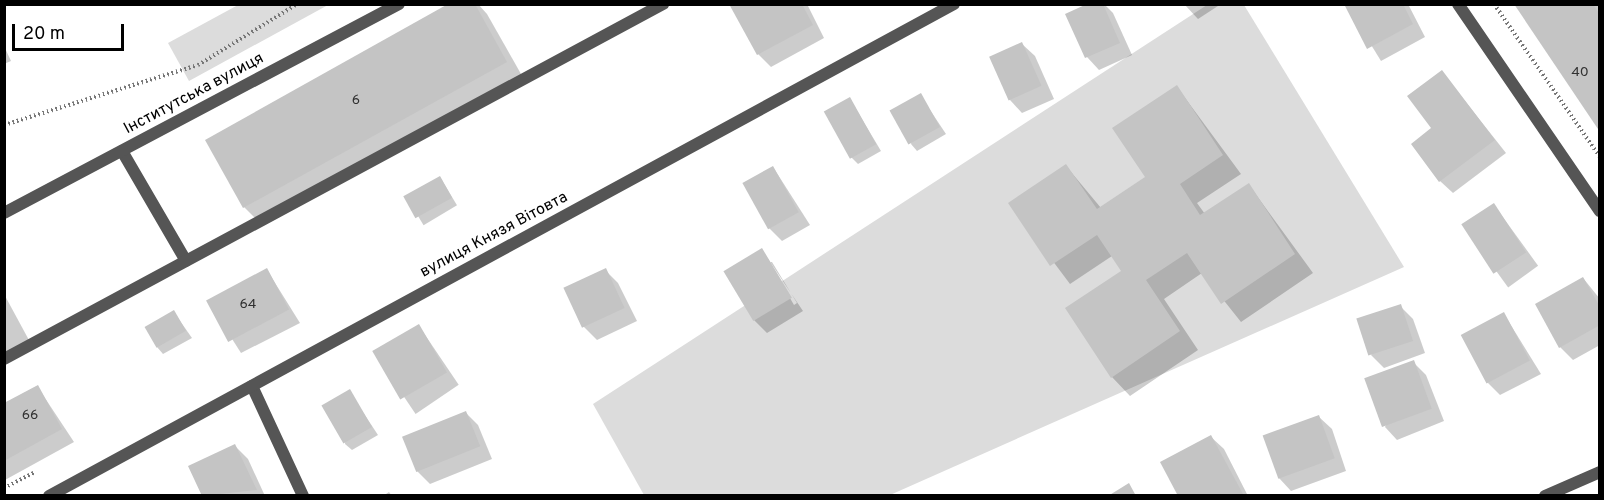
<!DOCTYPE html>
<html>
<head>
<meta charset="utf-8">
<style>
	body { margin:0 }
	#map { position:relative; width:1604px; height:500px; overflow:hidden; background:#fff; font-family:Overpass,sans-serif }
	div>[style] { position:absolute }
	.green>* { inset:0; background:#dcdcdc }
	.shadow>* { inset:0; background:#0003; transform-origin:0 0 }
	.building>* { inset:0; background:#c4c4c4; transform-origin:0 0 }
	.path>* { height:4px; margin-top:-2px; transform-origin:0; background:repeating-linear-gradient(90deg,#777 0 1.5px,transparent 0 4.5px) }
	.service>* { height:12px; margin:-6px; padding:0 6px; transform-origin:6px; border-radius:6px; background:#555 }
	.minor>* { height:12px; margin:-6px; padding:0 6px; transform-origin:6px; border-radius:6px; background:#555 }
	.tertiary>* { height:12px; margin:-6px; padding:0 6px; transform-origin:6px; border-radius:6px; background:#555 }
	span { translate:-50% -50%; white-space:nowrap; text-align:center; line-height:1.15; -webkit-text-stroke:4.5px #fff; paint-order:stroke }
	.number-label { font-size:14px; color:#313131 }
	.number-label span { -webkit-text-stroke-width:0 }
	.street-label { font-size:16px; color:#000 }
	.frame { position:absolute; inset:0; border:6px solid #000; pointer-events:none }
	.scale { position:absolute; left:12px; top:24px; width:112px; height:27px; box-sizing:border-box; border:3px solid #000; border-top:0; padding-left:8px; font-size:18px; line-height:21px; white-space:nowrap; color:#000; -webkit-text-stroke:4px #fff; paint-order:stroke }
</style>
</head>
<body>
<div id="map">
	<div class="green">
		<div style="clip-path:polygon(238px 5px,328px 5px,189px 81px,168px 43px)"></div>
		<div style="clip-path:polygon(1207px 5px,1244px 5px,1404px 267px,890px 495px,644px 495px,593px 404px)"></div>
	</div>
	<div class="shadow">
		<div style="clip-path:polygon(451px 4px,478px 4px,487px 14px,525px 81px,263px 226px,244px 207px)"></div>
		<div style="clip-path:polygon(761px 4px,807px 4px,824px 38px,771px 67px,758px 54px)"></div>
		<div style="clip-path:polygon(1091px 4px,1104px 4px,1113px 13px,1132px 55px,1099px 70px,1087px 57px)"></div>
		<div style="clip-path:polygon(1184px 4px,1221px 4px,1198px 19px)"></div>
		<div style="clip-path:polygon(1346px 4px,1408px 4px,1425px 37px,1381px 61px)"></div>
		<div style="clip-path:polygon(1516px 4px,1598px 4px,1600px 129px)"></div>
		<div style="clip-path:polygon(1022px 44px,1035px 56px,1054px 99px,1022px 113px,1010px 100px)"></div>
		<div style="clip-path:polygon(4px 46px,11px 61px,4px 64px)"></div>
		<div style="clip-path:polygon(1442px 72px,1506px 153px,1453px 193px,1440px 181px,1433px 128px)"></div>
		<div style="clip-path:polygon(1177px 87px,1241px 174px,1197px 203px,1205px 214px,1249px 185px,1313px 273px,1241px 322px,1202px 273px,1164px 299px,1198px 350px,1130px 396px,1112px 377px,1123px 272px,1112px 256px,1070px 284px,1010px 204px,1066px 166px,1101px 208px,1147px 177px)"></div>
		<div style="clip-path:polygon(920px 95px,946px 134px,917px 151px,911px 144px)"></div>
		<div style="clip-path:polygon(850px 99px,881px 151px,858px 164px,851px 157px)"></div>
		<div style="clip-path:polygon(773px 167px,810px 225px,782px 241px,769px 228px)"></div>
		<div style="left:440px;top:177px;width:33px;height:39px;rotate:59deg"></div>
		<div style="left:1494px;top:205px;width:75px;height:37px;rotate:54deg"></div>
		<div style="clip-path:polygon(evenodd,762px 250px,803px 311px,767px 333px,754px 320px,762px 250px,769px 262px,772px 262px,797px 303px,794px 305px,769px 262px)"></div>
		<div style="clip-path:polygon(267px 270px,300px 323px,241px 353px,208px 301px)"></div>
		<div style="clip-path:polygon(605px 270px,618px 283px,637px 321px,597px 340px,584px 327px,566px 289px)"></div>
		<div style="clip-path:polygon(1583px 278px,1600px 299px,1600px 345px,1573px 360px,1560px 347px)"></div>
		<div style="clip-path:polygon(4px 294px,30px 342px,4px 355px)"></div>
		<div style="clip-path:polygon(1400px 306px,1413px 319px,1425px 353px,1384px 368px,1371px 355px)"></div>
		<div style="clip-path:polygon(173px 311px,192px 338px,163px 354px,157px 347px)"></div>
		<div style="clip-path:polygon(1504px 314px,1541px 374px,1500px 395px,1488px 383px)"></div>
		<div style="left:419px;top:326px;width:71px;height:52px;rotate:56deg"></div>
		<div style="clip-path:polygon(1413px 362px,1426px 375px,1444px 421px,1397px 440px,1385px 427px)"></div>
		<div style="clip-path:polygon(37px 386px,74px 442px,5px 480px,4px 404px)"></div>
		<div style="clip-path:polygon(349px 391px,378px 435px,352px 450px,345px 444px)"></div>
		<div style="clip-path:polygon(466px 413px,478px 425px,492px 459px,430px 484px,417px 471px)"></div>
		<div style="clip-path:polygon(1319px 417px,1332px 429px,1346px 471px,1291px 491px,1279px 478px)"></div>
		<div style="clip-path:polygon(1211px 437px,1224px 449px,1248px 496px,1180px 496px)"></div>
		<div style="clip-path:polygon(235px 446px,248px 459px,265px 496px,204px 496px)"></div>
		<div style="clip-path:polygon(389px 492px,392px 496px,383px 496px)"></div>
	</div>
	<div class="building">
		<div style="clip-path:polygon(448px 4px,475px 4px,507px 62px,243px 208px,205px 140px)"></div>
		<div style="clip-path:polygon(729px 4px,802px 4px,813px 25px,757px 55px)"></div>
		<div style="clip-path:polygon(1087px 4px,1103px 4px,1120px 43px,1085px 58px,1065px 14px)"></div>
		<div style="clip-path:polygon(1344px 4px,1403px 4px,1413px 24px,1367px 49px)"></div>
		<div style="clip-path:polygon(1514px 4px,1593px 4px,1600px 15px,1600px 132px)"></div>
		<div style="left:1022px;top:42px;width:48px;height:36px;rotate:66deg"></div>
		<div style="clip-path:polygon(1442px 70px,1495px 140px,1439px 182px,1411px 144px,1431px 128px,1407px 96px)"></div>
		<div style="clip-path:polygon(1177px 85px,1223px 155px,1180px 184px,1200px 215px,1249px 183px,1295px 254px,1221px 304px,1187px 253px,1146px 280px,1180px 331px,1111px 378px,1065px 308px,1121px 271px,1097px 235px,1050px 266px,1008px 203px,1066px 164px,1097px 209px,1145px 177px,1112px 128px)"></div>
		<div style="left:921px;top:93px;width:39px;height:36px;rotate:61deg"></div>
		<div style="left:850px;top:97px;width:54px;height:30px;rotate:61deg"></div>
		<div style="left:773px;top:166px;width:53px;height:35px;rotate:61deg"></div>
		<div style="left:440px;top:176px;width:25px;height:42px;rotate:61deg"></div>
		<div style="left:1494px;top:203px;width:59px;height:39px;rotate:57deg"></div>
		<div style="left:762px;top:248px;width:58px;height:45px;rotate:59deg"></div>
		<div style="left:267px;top:268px;width:47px;height:69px;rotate:62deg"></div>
		<div style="left:606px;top:268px;width:44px;height:47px;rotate:65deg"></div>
		<div style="clip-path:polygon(1583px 277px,1600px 307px,1600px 325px,1559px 348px,1535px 304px)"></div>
		<div style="left:1401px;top:304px;width:39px;height:47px;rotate:72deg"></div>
		<div style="left:174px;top:310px;width:24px;height:34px;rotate:60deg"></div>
		<div style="left:1504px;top:312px;width:55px;height:49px;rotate:62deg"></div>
		<div style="left:419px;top:324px;width:56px;height:54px;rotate:60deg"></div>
		<div style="left:1414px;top:360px;width:52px;height:53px;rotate:70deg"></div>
		<div style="clip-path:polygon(38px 385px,62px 429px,4px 461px,4px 403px)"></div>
		<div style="left:350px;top:389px;width:44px;height:33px;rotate:60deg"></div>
		<div style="left:466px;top:411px;width:38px;height:69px;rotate:68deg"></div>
		<div style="left:1319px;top:415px;width:46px;height:60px;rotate:70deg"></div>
		<div style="clip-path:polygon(1211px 435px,1243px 494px,1178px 496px,1160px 462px)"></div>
		<div style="clip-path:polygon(235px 444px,257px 490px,202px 496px,188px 466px)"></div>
		<div style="clip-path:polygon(1129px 483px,1136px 496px,1108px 496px)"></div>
	</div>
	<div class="path">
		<div style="left:1494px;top:4px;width:186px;rotate:55.3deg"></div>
		<div style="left:4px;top:125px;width:203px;rotate:-17.2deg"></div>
		<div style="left:198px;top:65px;width:116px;rotate:-31.6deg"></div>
		<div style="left:4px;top:488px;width:34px;rotate:-27deg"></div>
	</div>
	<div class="service">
		<div style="left:122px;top:151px;width:127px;rotate:59.8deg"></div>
		<div style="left:4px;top:359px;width:749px;rotate:-28.31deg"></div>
	</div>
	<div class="minor">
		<div style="left:1458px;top:4px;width:251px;rotate:55.6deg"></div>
		<div style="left:4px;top:213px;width:447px;rotate:-27.9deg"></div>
		<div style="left:252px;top:386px;width:121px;rotate:65.1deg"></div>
		<div style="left:1545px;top:496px;width:60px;rotate:-23.6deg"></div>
	</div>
	<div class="tertiary">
		<div style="left:49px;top:496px;width:1030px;rotate:-28.53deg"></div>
	</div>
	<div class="number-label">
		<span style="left:1580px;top:73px">40</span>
		<span style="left:356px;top:101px">6</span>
		<span style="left:248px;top:305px">64</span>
		<span style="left:30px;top:416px">66</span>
	</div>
	<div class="street-label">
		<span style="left:194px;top:94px;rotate:-28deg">Інститутська вулиця</span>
		<span style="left:494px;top:235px;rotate:-28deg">вулиця Князя Вітовта</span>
	</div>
	<div class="frame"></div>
	<div class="scale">20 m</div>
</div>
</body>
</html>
